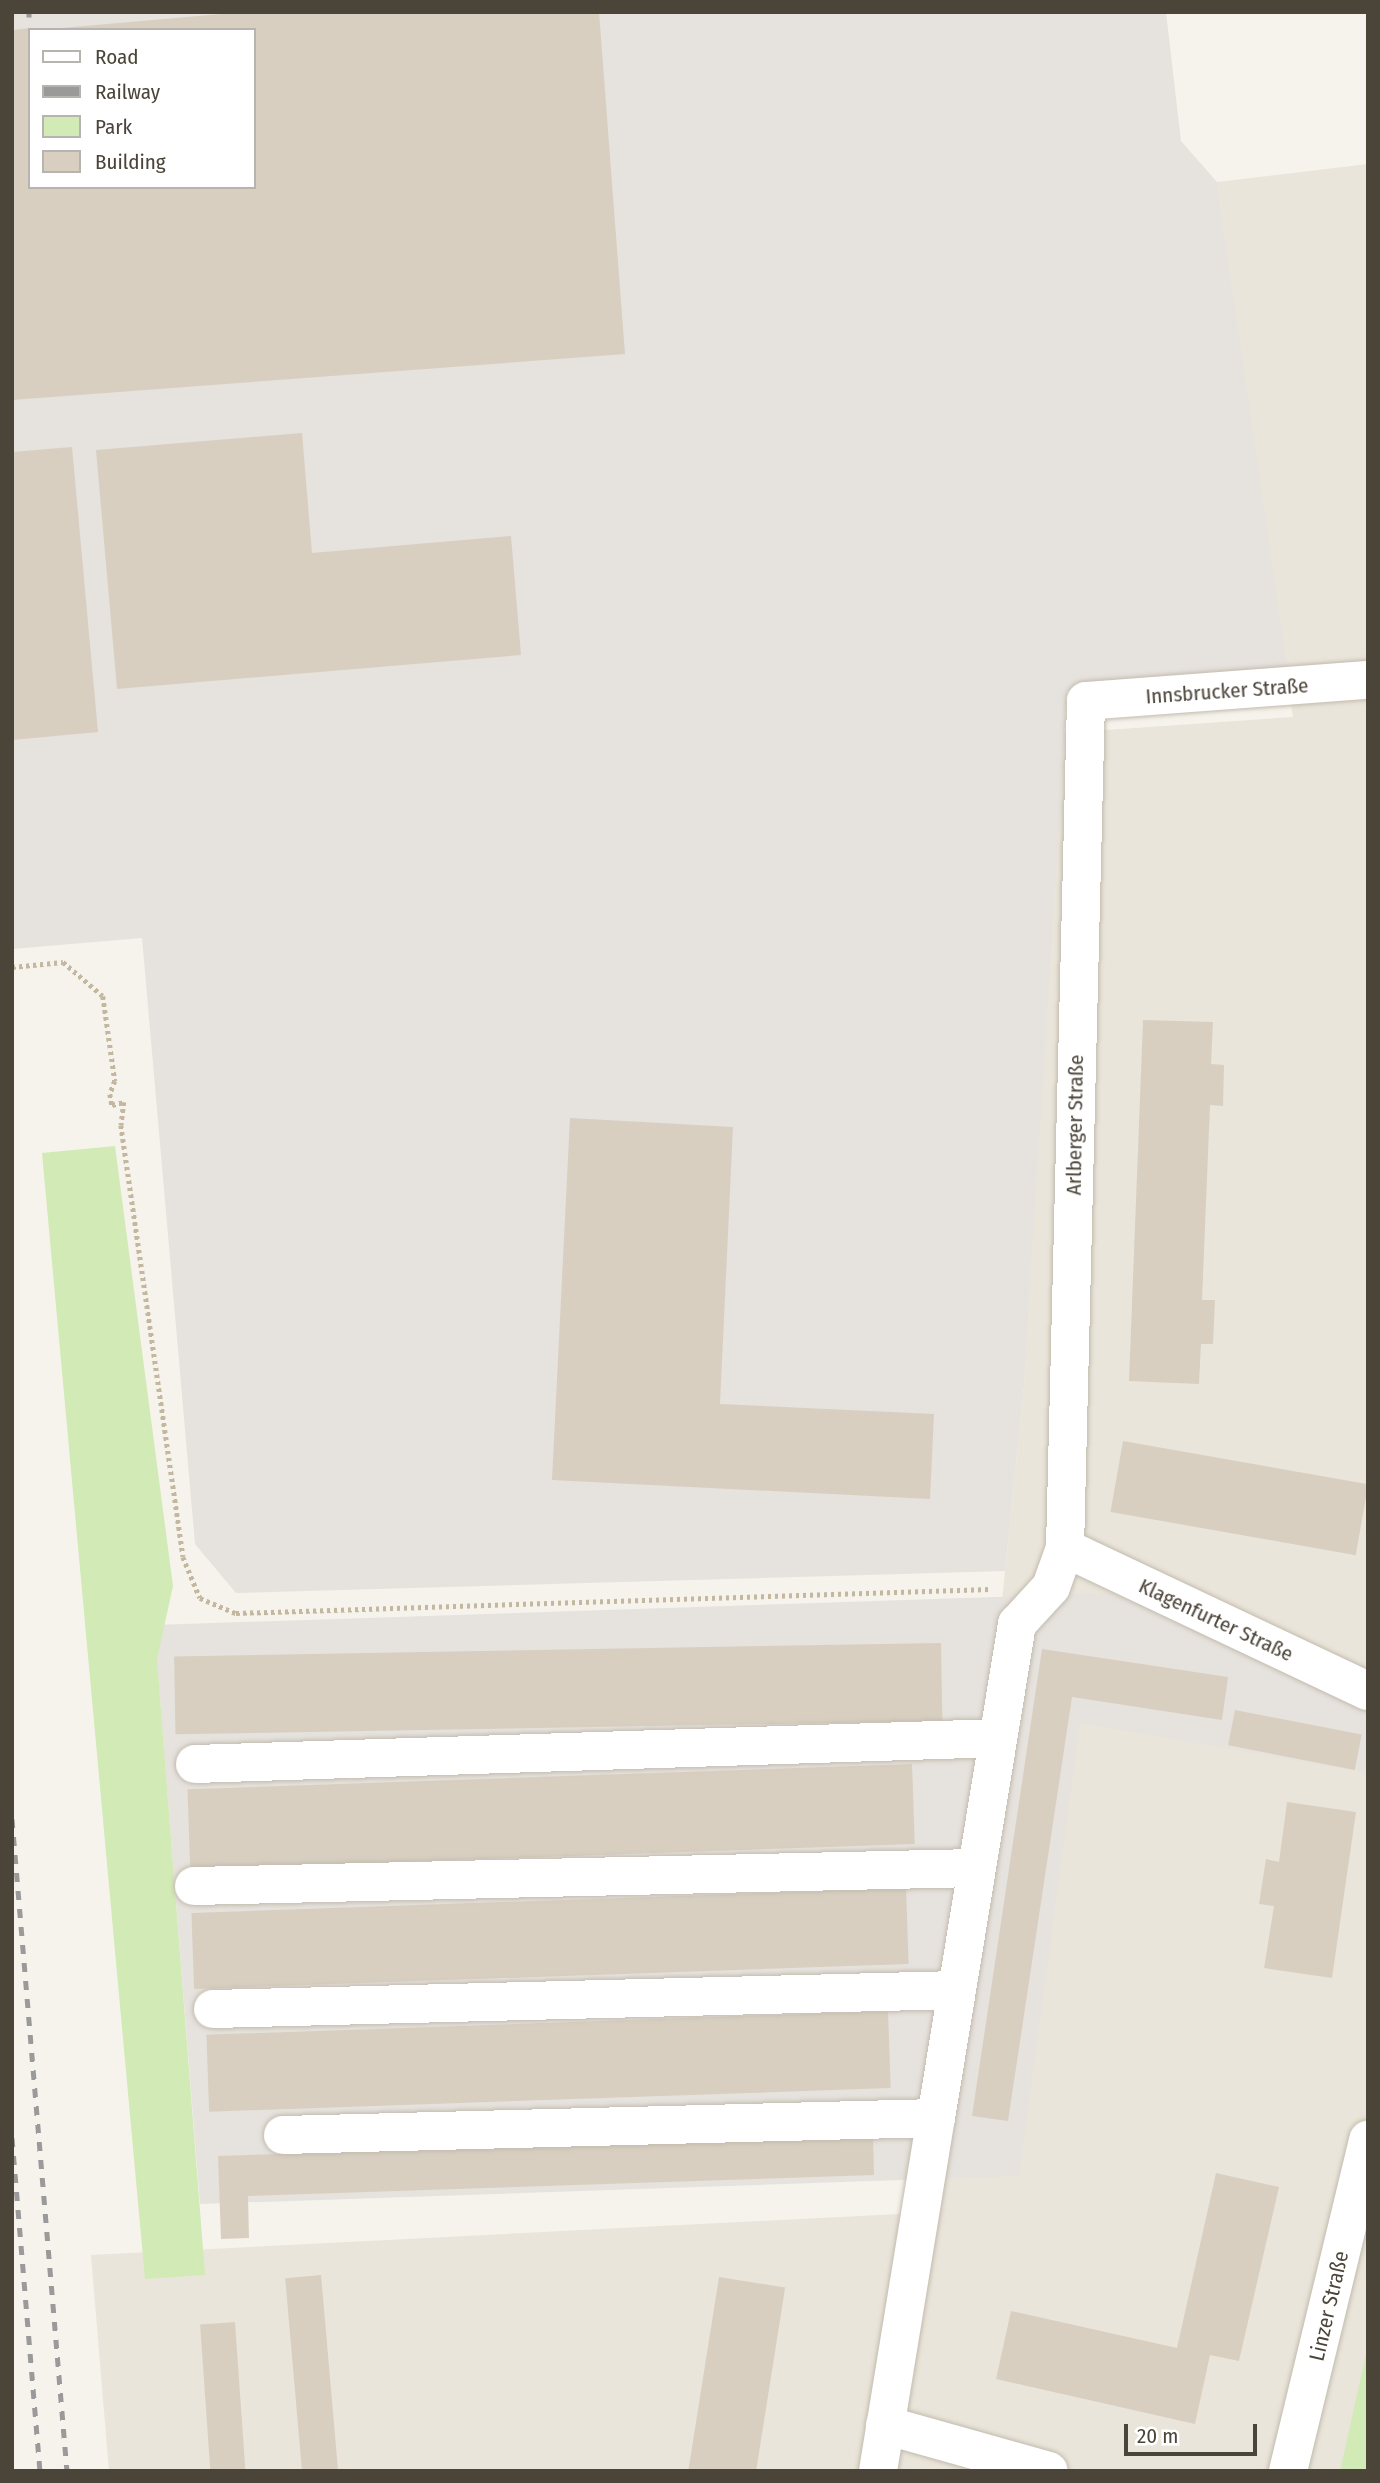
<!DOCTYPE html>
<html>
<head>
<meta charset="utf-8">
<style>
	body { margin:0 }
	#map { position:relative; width:1380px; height:2483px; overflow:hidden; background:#f6f3ec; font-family:"Fira Sans Condensed",sans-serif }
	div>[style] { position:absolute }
	.residential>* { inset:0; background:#eae5da }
	.industrial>* { inset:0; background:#e6e2dd }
	.green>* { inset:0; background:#d2eab5 }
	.building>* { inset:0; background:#d8cfc1; transform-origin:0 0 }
	.path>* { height:4.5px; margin-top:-2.25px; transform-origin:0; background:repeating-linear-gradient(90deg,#c4b79f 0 3.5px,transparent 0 7px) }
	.roads { filter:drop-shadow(0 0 2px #c2bbae) drop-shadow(0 0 2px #c2bbae) }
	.minor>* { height:38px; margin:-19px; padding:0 19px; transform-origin:19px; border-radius:19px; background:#fff }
	.rail>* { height:5px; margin-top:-2.5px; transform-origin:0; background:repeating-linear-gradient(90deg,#9a9a9a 0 9px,transparent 0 18px) }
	span { translate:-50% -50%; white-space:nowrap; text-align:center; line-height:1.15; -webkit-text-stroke:7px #fff; paint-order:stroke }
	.street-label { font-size:21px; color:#4b4439 }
	.frame { position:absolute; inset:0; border:14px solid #4b4439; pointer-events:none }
	.legend { position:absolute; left:28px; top:28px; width:228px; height:161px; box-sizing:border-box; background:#fff; border:2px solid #b7b4b0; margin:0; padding:9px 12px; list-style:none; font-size:21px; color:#4b4439 }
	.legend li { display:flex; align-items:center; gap:14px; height:35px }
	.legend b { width:35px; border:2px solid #b7b4b0 }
	.scale { position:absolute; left:1124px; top:2424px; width:133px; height:32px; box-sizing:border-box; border:4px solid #4b4439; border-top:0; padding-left:9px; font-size:21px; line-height:24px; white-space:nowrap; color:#4b4439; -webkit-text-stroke:5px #fff; paint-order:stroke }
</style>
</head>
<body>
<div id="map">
	<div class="residential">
		<div style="clip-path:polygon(1368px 164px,1368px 2471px,109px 2471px,91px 2255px,939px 2212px,1024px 1387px,1063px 733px,1293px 717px,1217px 182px)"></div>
	</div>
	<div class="industrial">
		<div style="clip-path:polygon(evenodd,12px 12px,1166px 12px,1181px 141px,1217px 182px,1287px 667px,1067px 691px,1024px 1387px,1005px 1571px,236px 1593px,195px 1544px,142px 938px,12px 949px,12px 12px,30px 30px,254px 30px,254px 187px,30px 187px,30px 30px)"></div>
		<div style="clip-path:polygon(1117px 1593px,1368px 1713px,1368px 1773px,1080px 1723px,1019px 2176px,200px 2204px,154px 1625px)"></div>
	</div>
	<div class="green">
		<div style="clip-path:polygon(115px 1146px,173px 1586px,157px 1659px,205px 2275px,145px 2279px,42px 1153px)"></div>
		<div style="clip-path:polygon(1368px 2345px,1368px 2471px,1340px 2471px)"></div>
	</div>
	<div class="building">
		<div style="clip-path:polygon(244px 12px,599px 12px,625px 354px,12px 400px,12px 30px,30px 28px,30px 187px,254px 187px,254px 30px,39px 30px)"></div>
		<div style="clip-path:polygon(302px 433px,312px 553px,511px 536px,521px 655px,117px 689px,96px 450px)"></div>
		<div style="clip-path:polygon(72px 447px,98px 732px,12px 740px,12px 452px)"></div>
		<div style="clip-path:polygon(1143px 1020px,1213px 1022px,1211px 1064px,1224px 1065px,1223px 1106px,1210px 1105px,1202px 1300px,1215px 1300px,1213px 1344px,1201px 1344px,1199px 1384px,1129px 1381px)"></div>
		<div style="clip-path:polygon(570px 1118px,733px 1127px,720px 1404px,934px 1414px,930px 1499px,552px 1480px)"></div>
		<div style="left:1123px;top:1441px;width:249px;height:72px;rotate:10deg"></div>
		<div style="left:941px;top:1643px;width:78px;height:767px;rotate:89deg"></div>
		<div style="clip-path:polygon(1042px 1649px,1228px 1677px,1222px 1720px,1072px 1697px,1008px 2121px,972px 2116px)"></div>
		<div style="left:1235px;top:1710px;width:129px;height:36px;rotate:11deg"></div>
		<div style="left:912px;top:1764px;width:80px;height:725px;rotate:88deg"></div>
		<div style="clip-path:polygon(1287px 1802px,1356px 1812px,1332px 1978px,1264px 1968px,1274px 1906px,1259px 1904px,1266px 1859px,1279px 1862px)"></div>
		<div style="left:906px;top:1888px;width:76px;height:715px;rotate:88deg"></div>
		<div style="left:888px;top:2011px;width:77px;height:682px;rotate:88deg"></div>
		<div style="clip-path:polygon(873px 2135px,874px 2175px,248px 2196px,249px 2238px,221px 2239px,218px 2156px)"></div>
		<div style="clip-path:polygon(1216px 2173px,1279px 2187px,1239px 2361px,1210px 2355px,1195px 2424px,996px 2379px,1011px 2311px,1177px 2348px)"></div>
		<div style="left:321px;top:2275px;width:197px;height:36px;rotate:85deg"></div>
		<div style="left:719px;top:2277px;width:67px;height:196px;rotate:9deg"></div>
		<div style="left:235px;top:2322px;width:149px;height:35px;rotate:86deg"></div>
	</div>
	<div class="path">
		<div style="left:12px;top:967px;width:51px;rotate:-5.6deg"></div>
		<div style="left:63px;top:962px;width:52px;rotate:40.4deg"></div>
		<div style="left:103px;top:996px;width:86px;rotate:82deg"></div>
		<div style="left:115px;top:1081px;width:14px;rotate:111deg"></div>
		<div style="left:110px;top:1094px;width:11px;rotate:80deg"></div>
		<div style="left:112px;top:1105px;width:12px;rotate:-14deg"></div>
		<div style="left:124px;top:1102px;width:23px;rotate:97deg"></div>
		<div style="left:121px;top:1125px;width:436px;rotate:81.8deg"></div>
		<div style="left:183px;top:1557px;width:44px;rotate:67.5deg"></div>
		<div style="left:200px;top:1598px;width:39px;rotate:23deg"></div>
		<div style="left:236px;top:1613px;width:755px;rotate:-1.82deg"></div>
	</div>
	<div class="roads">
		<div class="minor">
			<div style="left:1065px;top:1548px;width:335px;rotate:25.3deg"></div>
			<div style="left:195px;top:1764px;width:803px;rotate:-1.85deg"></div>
			<div style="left:194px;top:1886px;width:781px;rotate:-1.32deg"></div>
			<div style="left:213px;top:2009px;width:743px;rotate:-1.46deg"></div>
			<div style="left:283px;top:2135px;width:653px;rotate:-1.49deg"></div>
			<div style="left:936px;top:2118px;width:501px;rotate:-80.69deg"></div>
			<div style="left:1017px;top:1624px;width:50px;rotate:-47.4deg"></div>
			<div style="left:1051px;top:1587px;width:41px;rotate:-70.3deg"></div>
			<div style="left:1065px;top:1548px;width:847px;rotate:-88.58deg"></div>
			<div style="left:1086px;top:701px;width:283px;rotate:-4.3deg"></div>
			<div style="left:885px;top:2425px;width:170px;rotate:15.7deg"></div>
			<div style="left:878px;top:2471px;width:358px;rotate:-80.7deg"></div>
			<div style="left:1288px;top:2471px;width:341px;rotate:-76.4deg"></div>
		</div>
	</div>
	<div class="rail">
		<div style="left:29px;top:12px;width:5px;rotate:90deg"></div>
		<div style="left:12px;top:1819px;width:654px;rotate:85.18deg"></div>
		<div style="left:12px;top:2138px;width:334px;rotate:85.2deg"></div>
	</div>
	<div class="street-label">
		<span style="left:1227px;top:691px;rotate:-4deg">Innsbrucker Straße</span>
		<span style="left:1075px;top:1125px;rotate:-89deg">Arlberger Straße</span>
		<span style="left:1216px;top:1620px;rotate:25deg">Klagenfurter Straße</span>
		<span style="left:1329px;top:2306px;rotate:-77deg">Linzer Straße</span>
	</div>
	<div class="frame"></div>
	<ul class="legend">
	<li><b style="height:9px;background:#fff"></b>Road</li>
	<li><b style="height:9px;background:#9a9a9a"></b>Railway</li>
	<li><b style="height:19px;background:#d2eab5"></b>Park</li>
	<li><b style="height:19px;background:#d8cfc1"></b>Building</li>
	</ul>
	<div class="scale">20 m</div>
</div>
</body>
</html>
